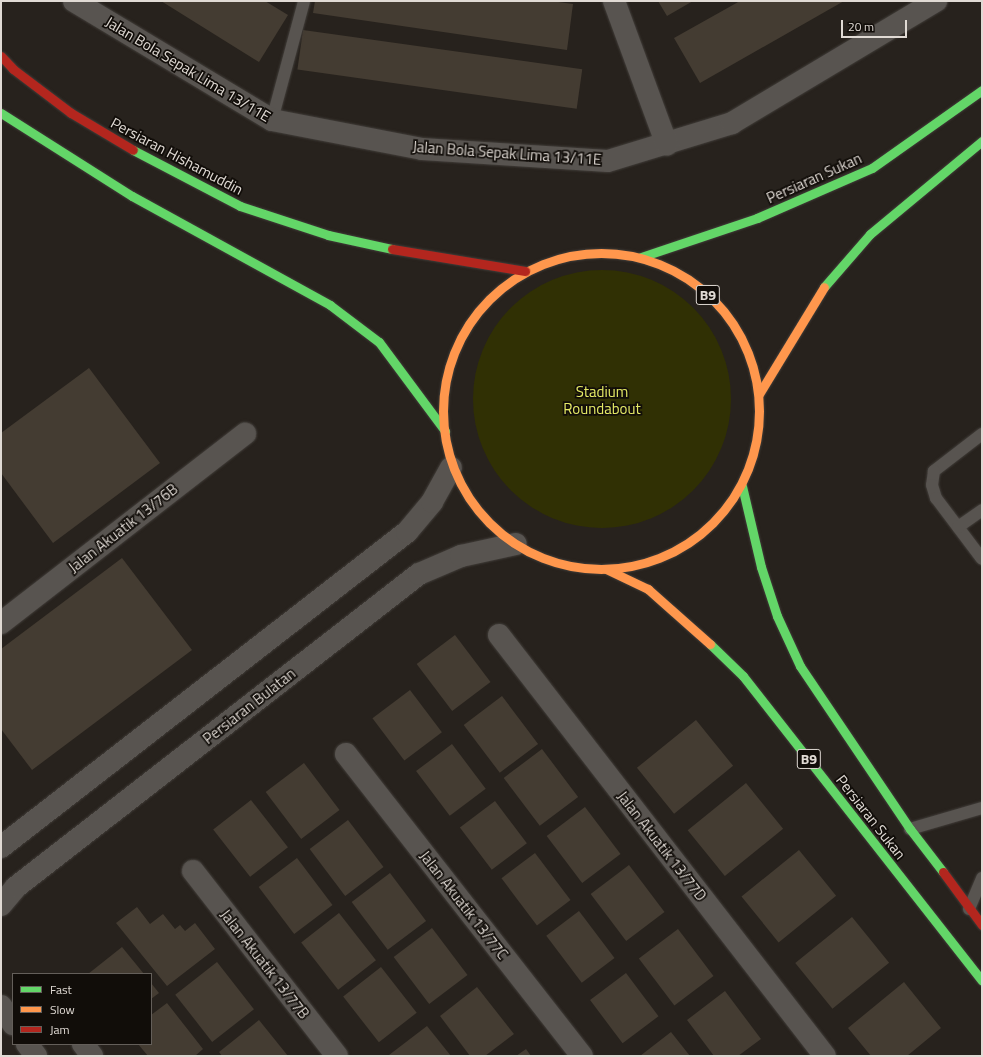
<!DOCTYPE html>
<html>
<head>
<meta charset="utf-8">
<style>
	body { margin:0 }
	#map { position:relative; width:983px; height:1057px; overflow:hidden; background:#27221d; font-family:"Titillium Web",sans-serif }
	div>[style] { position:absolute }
	.green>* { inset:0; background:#303004 }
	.round { border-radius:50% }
	.building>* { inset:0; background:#443c32; transform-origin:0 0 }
	.roads { filter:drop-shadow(0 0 1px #413d39) drop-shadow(0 0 1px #413d39) }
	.lane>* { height:12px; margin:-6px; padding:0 6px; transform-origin:6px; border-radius:6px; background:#585450 }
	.street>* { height:22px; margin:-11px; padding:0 11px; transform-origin:11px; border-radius:11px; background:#585450 }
	.fast>* { height:9px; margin:-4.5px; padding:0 4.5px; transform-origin:4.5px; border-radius:4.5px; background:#63d668 }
	.slow>* { height:9px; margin:-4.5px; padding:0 4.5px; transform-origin:4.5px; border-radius:4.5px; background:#ff974d }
	.slow>.ring { margin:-4.5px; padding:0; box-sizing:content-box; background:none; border:9px solid #ff974d; border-radius:50% }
	.jam>* { height:9px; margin:-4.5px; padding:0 4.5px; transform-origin:4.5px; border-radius:4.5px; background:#b3261e }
	span { translate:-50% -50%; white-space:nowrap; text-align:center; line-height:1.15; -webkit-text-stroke:3.5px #110d09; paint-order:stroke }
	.shield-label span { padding:1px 3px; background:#110d09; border:1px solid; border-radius:3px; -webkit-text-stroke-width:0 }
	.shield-label { font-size:14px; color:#e0dad4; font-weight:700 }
	.street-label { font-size:15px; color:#e0dad4 }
	.park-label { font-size:15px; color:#e5ea66 }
	.frame { position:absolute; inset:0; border:2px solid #e0dad4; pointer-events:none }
	.legend { position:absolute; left:12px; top:973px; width:140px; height:72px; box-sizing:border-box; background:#110d09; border:1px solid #645f5a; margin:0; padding:5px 7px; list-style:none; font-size:12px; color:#e0dad4 }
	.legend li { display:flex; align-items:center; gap:8px; height:20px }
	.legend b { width:20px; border:1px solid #645f5a }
	.scale { position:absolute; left:841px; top:20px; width:66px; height:18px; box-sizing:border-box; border:2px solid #e0dad4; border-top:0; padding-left:5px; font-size:12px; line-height:14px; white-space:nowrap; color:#e0dad4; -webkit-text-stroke:3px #110d09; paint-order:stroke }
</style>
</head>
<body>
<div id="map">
	<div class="green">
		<div class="round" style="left:473px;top:270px;width:258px;height:258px"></div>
	</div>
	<div class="building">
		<div style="clip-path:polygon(161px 1px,265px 1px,288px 15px,259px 62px)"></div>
		<div style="clip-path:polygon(315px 1px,551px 1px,573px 4px,567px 50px,313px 13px)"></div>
		<div style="clip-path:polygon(658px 1px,693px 1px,667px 16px)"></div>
		<div style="clip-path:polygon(740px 1px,844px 1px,700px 83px,674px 38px)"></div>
		<div style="left:303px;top:30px;width:282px;height:40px;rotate:8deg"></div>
		<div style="clip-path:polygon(89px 368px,160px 463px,53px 543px,1px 473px,1px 433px)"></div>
		<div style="clip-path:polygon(122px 558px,192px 650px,32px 770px,1px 729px,1px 649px)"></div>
		<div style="left:455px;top:635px;width:59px;height:48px;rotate:53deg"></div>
		<div style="left:410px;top:690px;width:53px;height:47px;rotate:53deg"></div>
		<div style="left:502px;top:696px;width:60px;height:48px;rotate:53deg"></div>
		<div style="left:696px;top:720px;width:59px;height:76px;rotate:51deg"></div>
		<div style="left:452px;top:744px;width:56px;height:45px;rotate:53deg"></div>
		<div style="left:542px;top:749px;width:60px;height:48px;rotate:53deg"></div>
		<div style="left:304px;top:763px;width:59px;height:48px;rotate:53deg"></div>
		<div style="left:746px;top:783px;width:59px;height:75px;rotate:51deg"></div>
		<div style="left:251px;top:800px;width:60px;height:48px;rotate:52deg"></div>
		<div style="left:495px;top:801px;width:53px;height:44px;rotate:53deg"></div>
		<div style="left:585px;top:807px;width:59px;height:48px;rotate:53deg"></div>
		<div style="left:348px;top:820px;width:59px;height:48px;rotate:53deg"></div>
		<div style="left:799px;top:850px;width:59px;height:74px;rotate:51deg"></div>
		<div style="left:535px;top:853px;width:59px;height:42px;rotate:53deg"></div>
		<div style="left:297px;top:858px;width:59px;height:48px;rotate:53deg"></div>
		<div style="left:629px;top:865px;width:59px;height:48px;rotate:53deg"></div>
		<div style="left:390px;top:873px;width:60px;height:48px;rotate:53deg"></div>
		<div style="clip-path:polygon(137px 907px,150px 924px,163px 914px,175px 929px,180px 925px,185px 931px,195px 923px,215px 949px,167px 986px,116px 923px)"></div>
		<div style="left:579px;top:911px;width:59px;height:41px;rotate:53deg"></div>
		<div style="left:339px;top:913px;width:60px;height:48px;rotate:52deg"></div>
		<div style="left:852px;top:917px;width:59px;height:73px;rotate:51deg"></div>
		<div style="left:432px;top:928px;width:59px;height:48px;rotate:53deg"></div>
		<div style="left:678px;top:929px;width:59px;height:49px;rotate:53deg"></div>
		<div style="clip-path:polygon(122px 947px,144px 974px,88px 974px)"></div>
		<div style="left:217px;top:962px;width:60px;height:53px;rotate:52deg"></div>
		<div style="left:381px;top:967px;width:58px;height:48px;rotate:52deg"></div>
		<div style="left:626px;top:973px;width:54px;height:45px;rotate:53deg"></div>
		<div style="clip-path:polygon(904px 982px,941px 1028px,907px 1056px,871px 1056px,848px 1028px)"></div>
		<div style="clip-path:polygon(151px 983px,159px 993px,151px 999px)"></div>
		<div style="clip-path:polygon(477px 987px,514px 1034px,485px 1056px,470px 1056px,440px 1016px)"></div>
		<div style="clip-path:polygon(725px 991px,761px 1039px,738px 1056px,714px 1056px,687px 1020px)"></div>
		<div style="clip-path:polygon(167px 1003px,203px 1049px,195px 1056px,148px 1056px,138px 1044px,151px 1044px,151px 1015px)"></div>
		<div style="clip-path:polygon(259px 1020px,288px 1056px,222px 1056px,219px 1052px)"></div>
		<div style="clip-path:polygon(427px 1026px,451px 1056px,390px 1056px,389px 1055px)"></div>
		<div style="clip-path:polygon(671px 1032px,690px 1056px,640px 1056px)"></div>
		<div style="clip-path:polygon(526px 1049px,531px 1056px,516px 1056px)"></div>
	</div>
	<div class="roads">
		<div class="lane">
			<div style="left:272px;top:120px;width:123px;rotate:-74.9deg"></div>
			<div style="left:982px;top:434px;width:61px;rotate:142.4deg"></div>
			<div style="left:934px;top:471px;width:14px;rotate:98deg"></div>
			<div style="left:932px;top:485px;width:14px;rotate:73deg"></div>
			<div style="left:936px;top:498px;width:76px;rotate:53deg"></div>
			<div style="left:958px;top:527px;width:29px;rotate:-35deg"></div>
			<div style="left:910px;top:829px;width:75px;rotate:-16.3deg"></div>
			<div style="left:969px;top:909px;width:34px;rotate:-67deg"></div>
		</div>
		<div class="street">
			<div style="left:74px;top:1px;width:231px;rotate:31deg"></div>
			<div style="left:272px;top:120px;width:153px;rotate:10.9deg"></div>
			<div style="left:422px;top:149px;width:186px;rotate:3.7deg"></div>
			<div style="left:608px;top:161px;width:130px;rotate:-17deg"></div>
			<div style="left:732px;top:123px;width:238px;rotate:-30.9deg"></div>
			<div style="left:614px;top:1px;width:153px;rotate:69.8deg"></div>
			<div style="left:1px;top:623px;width:309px;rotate:-37.8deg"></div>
			<div style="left:499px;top:635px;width:532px;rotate:52.25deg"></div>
			<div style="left:346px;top:754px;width:383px;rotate:52deg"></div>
			<div style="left:1px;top:847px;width:514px;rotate:-37.81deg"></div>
			<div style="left:407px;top:532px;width:39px;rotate:-50deg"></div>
			<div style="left:432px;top:502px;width:39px;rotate:-61deg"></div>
			<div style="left:193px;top:871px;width:234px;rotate:52.1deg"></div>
			<div style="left:1px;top:905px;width:23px;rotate:-50deg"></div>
			<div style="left:16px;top:887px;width:510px;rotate:-37.84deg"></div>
			<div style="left:419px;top:574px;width:46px;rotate:-23.2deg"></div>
			<div style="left:461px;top:556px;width:56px;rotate:-12.3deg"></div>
			<div style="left:1px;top:1006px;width:22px;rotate:56deg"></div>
			<div style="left:27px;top:1044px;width:15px;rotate:53deg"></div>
			<div style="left:83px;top:1044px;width:15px;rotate:53deg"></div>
		</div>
		<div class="fast">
			<div style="left:1px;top:113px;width:155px;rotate:32.4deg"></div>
			<div style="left:132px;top:196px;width:226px;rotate:28.8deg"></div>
			<div style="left:330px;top:305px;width:61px;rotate:37.1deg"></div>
			<div style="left:379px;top:342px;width:111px;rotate:53.4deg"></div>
			<div style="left:133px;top:150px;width:121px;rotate:27.6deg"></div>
			<div style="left:240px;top:206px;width:93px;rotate:18.2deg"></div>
			<div style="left:328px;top:235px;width:66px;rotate:12.3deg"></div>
			<div style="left:641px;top:257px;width:122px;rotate:-18.6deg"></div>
			<div style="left:757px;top:218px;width:125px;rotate:-23.5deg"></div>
			<div style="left:872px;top:168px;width:135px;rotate:-35.3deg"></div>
			<div style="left:824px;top:287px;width:70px;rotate:-49deg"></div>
			<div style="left:870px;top:234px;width:146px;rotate:-39.7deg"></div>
			<div style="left:742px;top:486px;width:83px;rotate:76.8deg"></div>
			<div style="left:761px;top:567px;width:52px;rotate:71.9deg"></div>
			<div style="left:777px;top:616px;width:55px;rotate:65.3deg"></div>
			<div style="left:800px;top:666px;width:197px;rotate:56deg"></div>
			<div style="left:910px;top:829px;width:54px;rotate:52.5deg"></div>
			<div style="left:710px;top:644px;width:46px;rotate:44.1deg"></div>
			<div style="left:743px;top:676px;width:387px;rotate:51.9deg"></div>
		</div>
		<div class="slow">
			<div class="ring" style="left:443px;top:253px;width:307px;height:307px"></div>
			<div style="left:759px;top:394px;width:125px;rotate:-58.7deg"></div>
			<div style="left:606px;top:569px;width:47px;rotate:25.5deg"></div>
			<div style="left:648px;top:589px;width:83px;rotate:41.6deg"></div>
		</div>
		<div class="jam">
			<div style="left:1px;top:56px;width:18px;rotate:47deg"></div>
			<div style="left:13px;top:69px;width:73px;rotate:37.2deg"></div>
			<div style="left:71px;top:113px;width:72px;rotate:30.8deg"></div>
			<div style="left:392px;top:249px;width:135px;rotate:9.4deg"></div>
			<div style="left:943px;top:872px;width:66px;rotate:53.7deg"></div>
		</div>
	</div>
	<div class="shield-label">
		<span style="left:708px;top:295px">B9</span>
		<span style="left:809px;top:759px">B9</span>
	</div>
	<div class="street-label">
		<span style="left:188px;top:69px;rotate:31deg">Jalan Bola Sepak Lima 13/11E</span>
		<span style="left:507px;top:153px;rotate:4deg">Jalan Bola Sepak Lima 13/11E</span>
		<span style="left:177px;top:156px;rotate:28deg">Persiaran Hishamuddin</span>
		<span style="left:814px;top:178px;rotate:-24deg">Persiaran Sukan</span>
		<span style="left:123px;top:528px;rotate:-38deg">Jalan Akuatik 13/76B</span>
		<span style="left:249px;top:706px;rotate:-38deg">Persiaran Bulatan</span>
		<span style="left:871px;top:817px;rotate:52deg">Persiaran Sukan</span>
		<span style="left:662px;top:846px;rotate:52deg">Jalan Akuatik 13/77D</span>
		<span style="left:464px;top:905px;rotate:52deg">Jalan Akuatik 13/77C</span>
		<span style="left:265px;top:964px;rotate:52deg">Jalan Akuatik 13/77B</span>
	</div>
	<div class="park-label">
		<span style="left:602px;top:400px">Stadium<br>Roundabout</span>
	</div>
	<div class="frame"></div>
	<ul class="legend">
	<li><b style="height:5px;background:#63d668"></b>Fast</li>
	<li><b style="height:5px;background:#ff974d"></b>Slow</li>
	<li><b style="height:5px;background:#b3261e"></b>Jam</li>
	</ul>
	<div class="scale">20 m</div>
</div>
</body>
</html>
